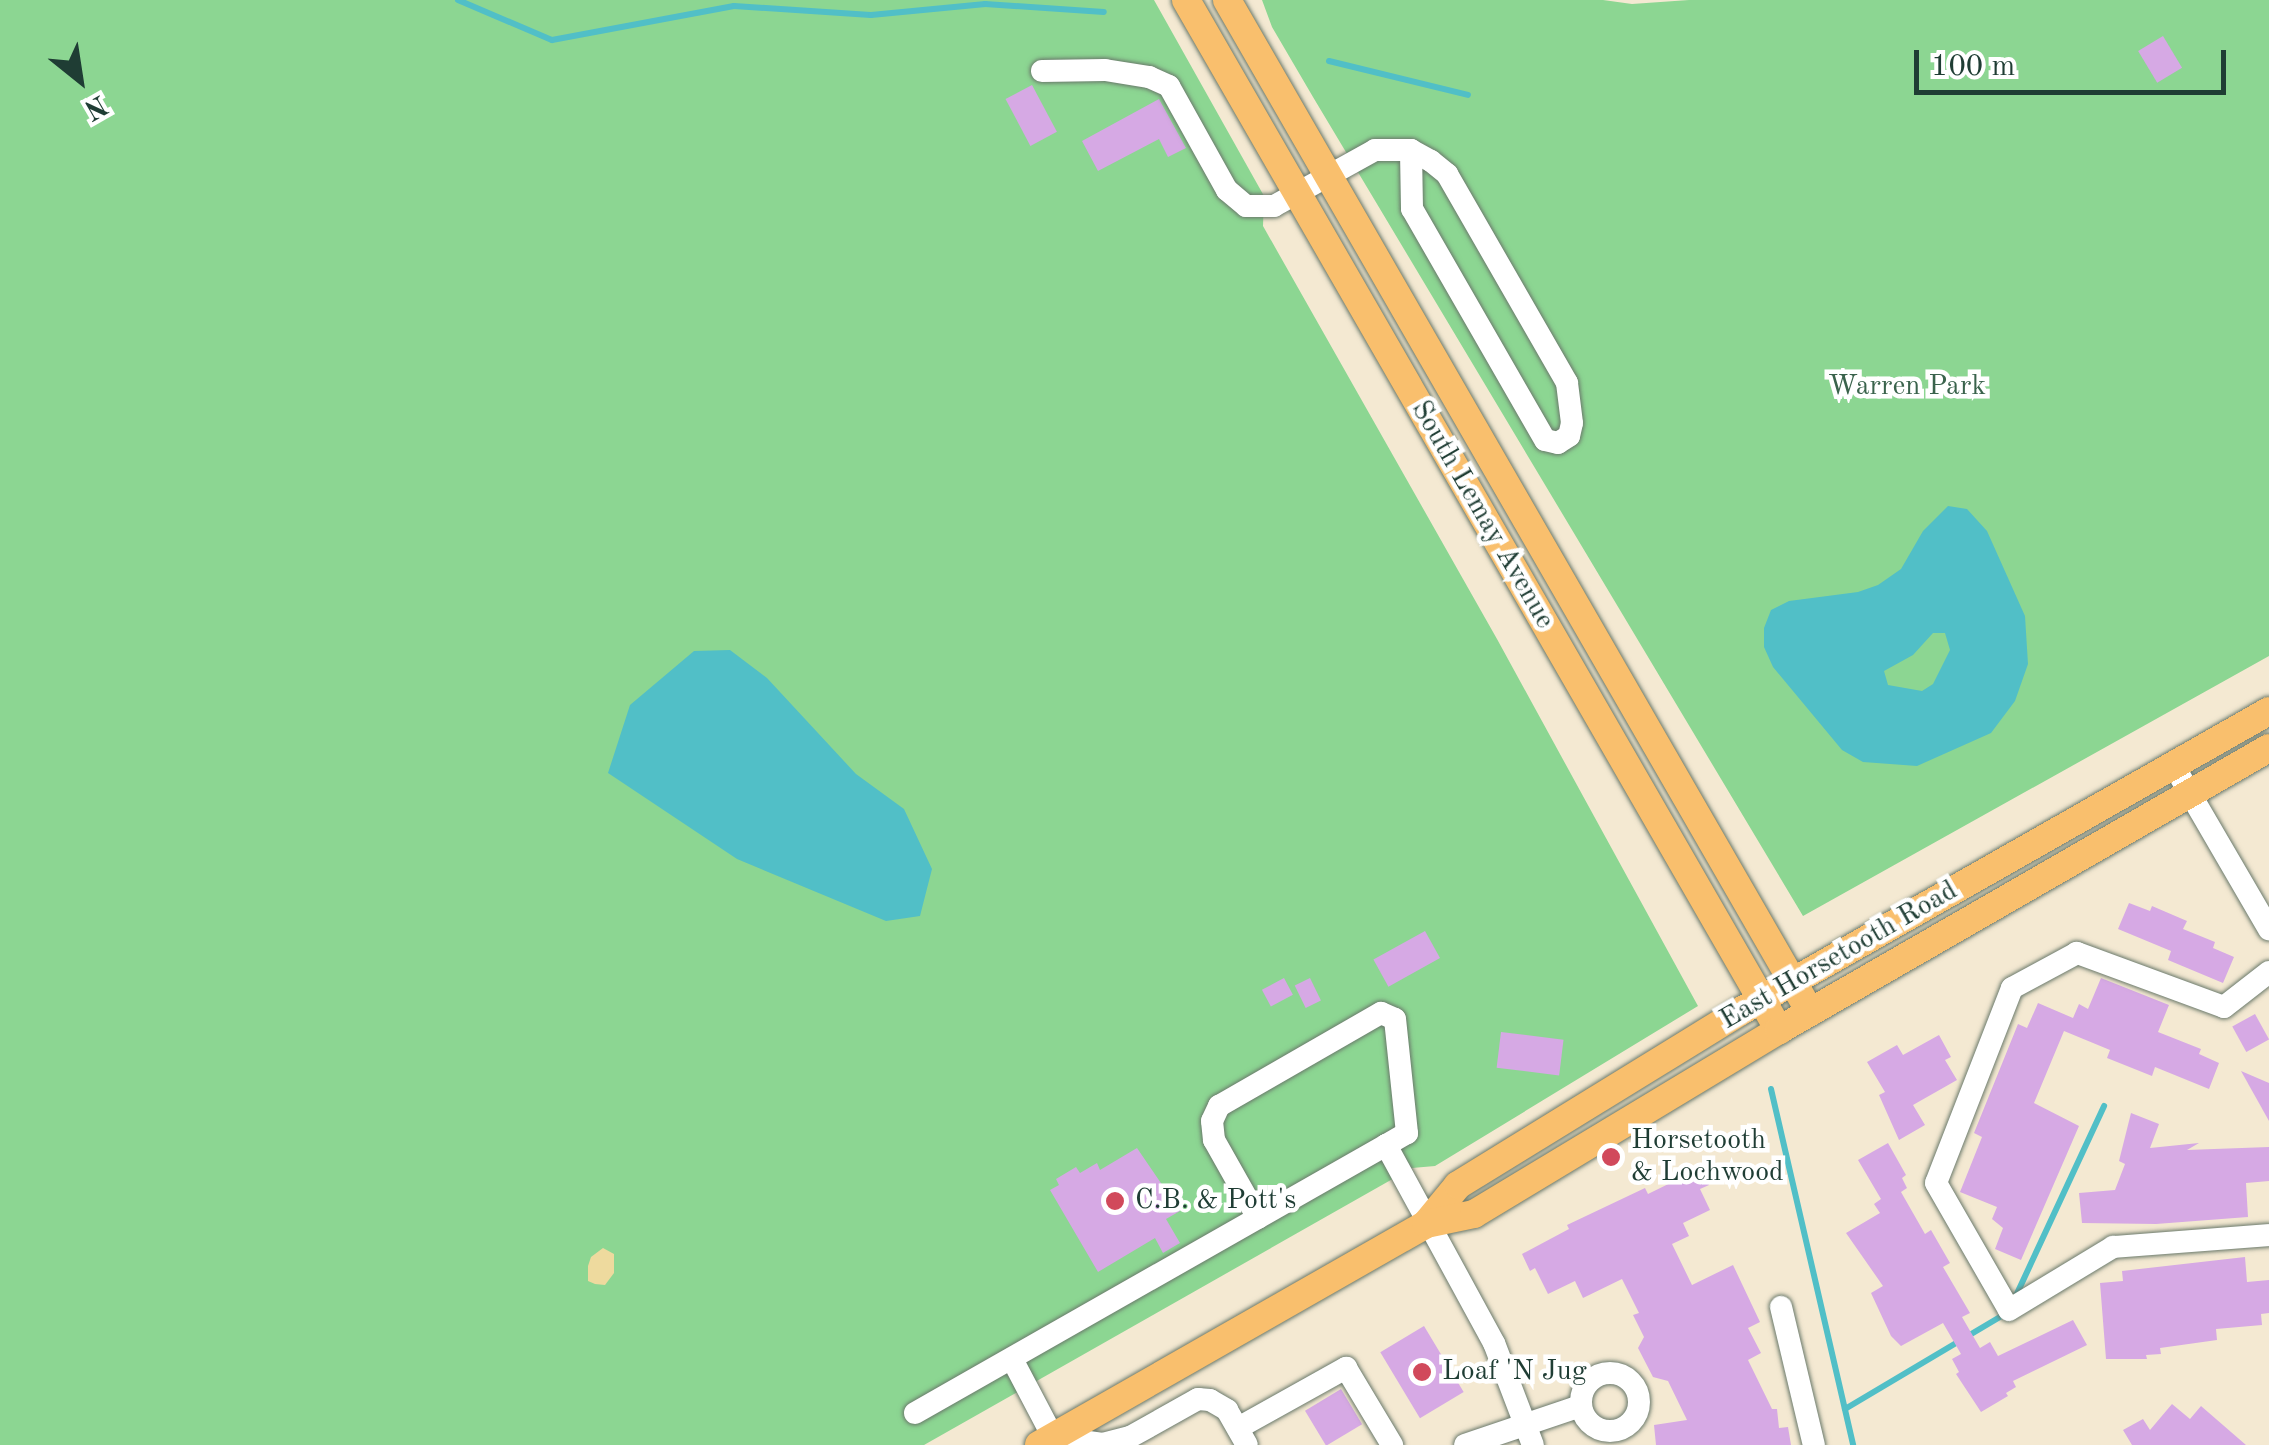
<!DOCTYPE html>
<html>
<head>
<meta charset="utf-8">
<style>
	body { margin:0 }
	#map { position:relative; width:2269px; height:1445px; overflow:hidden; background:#f4e9d2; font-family:"Old Standard TT",serif }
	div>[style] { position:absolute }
	.green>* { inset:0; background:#8cd692 }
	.sand>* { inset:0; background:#eeda9e }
	.water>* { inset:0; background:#51bfc7 }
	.stream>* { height:6px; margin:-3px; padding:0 3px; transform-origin:3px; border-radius:3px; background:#51bfc7 }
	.building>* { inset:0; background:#d6a9e4; transform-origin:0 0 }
	.roads { filter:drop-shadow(0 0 2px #6a796b) drop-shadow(0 0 2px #6a796b) }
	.minor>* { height:22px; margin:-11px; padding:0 11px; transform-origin:11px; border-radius:11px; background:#fff }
	.minor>.ring { margin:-11px; padding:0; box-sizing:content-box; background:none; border:22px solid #fff; border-radius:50% }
	.major>* { height:28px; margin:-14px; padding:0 14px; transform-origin:14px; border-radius:14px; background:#f9bf6d }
	.dots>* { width:28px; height:28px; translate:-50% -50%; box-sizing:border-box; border:5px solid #fff; border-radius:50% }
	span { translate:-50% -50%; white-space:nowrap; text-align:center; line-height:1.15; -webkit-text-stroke:9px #fff; paint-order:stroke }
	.park-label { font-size:28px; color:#3a634c }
	.street-label { font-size:28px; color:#1f3d34 }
	.poi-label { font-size:28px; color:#1f3d34 }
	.left { translate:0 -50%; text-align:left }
	.north { position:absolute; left:30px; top:30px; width:100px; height:100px; -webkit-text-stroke:8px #fff; paint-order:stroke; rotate:150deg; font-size:28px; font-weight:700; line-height:40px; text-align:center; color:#1f3d34 }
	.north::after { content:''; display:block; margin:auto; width:35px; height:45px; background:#1f3d34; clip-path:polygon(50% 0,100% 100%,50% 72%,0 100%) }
	.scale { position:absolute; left:1914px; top:50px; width:312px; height:45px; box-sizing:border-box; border:5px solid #1f3d34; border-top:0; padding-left:12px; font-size:30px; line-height:35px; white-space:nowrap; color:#1f3d34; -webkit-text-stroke:8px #fff; paint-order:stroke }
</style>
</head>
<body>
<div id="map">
	<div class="green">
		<div style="clip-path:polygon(0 0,1154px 0,1264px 196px,1263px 226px,1497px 639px,1698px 1006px,1435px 1166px,1412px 1168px,924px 1445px,0 1445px)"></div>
		<div style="clip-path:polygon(1262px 0,1603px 0,1632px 4px,1689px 0,2269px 0,2269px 656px,1803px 916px,1313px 97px,1272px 27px)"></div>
	</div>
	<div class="sand">
		<div style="clip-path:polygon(603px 1248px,614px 1254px,614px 1273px,605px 1285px,595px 1284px,588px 1281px,588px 1266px,591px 1257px)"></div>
	</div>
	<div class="water">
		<div style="clip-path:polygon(evenodd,1948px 506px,1967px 509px,1987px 531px,2025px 616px,2028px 664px,2015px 701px,1991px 733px,1917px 766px,1863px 762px,1842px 750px,1773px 667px,1764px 647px,1764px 628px,1771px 610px,1789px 601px,1858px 592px,1878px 585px,1901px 569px,1923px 531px,1948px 506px,1933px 633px,1945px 633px,1950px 650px,1933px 684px,1922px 691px,1888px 685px,1884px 671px,1913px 655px,1933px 633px)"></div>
		<div style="clip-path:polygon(730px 650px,767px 678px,856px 774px,904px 809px,932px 869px,920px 916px,886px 921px,737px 859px,608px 773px,630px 705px,694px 651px)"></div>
	</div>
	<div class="stream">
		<div style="left:458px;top:0;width:102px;rotate:23.1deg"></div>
		<div style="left:552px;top:40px;width:185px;rotate:-10.6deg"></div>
		<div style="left:734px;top:6px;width:137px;rotate:3.8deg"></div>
		<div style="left:871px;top:15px;width:115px;rotate:-5.5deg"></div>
		<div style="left:985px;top:4px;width:119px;rotate:3.8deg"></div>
		<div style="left:1329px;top:61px;width:143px;rotate:13.7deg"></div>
		<div style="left:1771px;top:1089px;width:365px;rotate:77deg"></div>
		<div style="left:2014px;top:1300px;width:214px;rotate:-65.1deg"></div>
		<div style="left:1845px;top:1409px;width:186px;rotate:-30.7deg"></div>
	</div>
	<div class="building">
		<div style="left:2163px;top:36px;width:37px;height:29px;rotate:59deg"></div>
		<div style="left:1032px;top:85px;width:53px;height:30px;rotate:62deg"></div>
		<div style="clip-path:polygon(1159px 99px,1186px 148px,1168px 157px,1159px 139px,1098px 171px,1082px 141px)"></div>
		<div style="clip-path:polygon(2129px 903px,2150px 911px,2152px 906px,2187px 921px,2183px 929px,2215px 942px,2213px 948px,2234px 957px,2223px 983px,2168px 960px,2171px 951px,2118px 929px)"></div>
		<div style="left:1425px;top:931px;width:31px;height:59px;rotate:61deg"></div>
		<div style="left:1284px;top:978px;width:19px;height:25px;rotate:62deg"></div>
		<div style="left:1310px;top:978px;width:25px;height:17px;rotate:64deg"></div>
		<div style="clip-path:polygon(2101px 978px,2169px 1005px,2158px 1032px,2201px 1049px,2199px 1054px,2219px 1063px,2209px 1089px,2155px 1067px,2152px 1076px,2107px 1058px,2110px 1050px,2064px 1031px,2034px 1103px,2079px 1126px,2021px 1260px,1995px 1249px,2003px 1228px,1992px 1219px,1997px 1207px,1960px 1192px,1982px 1137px,1974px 1133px,2018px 1024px,2027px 1028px,2038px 1003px,2073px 1018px,2079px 1004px,2088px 1009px)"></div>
		<div style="left:2255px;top:1014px;width:29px;height:26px;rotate:61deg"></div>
		<div style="left:1501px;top:1032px;width:63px;height:36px;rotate:7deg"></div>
		<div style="clip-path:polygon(1939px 1035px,1951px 1057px,1945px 1060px,1957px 1080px,1913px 1105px,1925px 1125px,1899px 1140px,1879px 1095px,1885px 1092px,1867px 1062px,1897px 1045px,1903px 1055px)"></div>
		<div style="clip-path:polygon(2241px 1071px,2269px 1083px,2269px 1121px)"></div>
		<div style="clip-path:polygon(2131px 1113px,2159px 1124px,2150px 1148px,2199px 1143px,2187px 1150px,2269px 1147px,2269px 1181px,2246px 1183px,2248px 1217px,2156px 1224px,2082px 1223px,2079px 1193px,2115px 1190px,2125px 1164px,2119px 1161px)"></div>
		<div style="clip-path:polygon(1888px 1143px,1906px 1175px,1902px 1178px,1907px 1188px,1901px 1192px,1925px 1234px,1931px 1230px,1950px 1263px,1943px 1267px,1970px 1313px,1962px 1317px,1980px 1348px,1990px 1342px,1998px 1356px,2073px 1320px,2087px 1345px,2013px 1381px,2016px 1387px,2006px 1393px,2008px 1396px,1981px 1412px,1956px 1374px,1959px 1372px,1952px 1359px,1961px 1354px,1943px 1323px,1901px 1346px,1891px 1336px,1871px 1293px,1883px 1286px,1846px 1233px,1880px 1213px,1874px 1204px,1881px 1199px,1858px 1160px)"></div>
		<div style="clip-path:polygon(1137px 1148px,1180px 1211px,1166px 1219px,1180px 1243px,1163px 1253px,1155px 1238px,1098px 1272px,1050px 1190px,1059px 1185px,1056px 1179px,1076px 1167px,1080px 1173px,1097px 1163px,1100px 1170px)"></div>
		<div style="clip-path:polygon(1701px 1168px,1709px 1185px,1700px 1189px,1710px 1210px,1683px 1223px,1689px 1236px,1672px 1244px,1692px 1285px,1733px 1265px,1760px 1322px,1748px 1328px,1761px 1353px,1748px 1360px,1772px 1409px,1777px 1409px,1779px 1428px,1788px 1427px,1791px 1445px,1656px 1445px,1654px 1425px,1687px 1420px,1668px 1381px,1653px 1377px,1638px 1348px,1644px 1337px,1633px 1315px,1639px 1313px,1622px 1279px,1583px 1298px,1575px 1281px,1548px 1294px,1535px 1268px,1530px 1271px,1522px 1254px,1569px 1229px,1567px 1225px,1645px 1188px,1648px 1194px)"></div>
		<div style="clip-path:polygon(2245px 1257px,2247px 1282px,2269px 1280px,2269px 1313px,2261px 1314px,2262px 1325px,2216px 1329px,2217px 1340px,2160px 1348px,2161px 1354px,2146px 1355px,2147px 1359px,2106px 1359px,2100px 1283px,2123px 1281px,2122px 1271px)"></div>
		<div style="left:1424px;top:1326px;width:77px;height:51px;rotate:59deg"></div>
		<div style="left:1341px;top:1389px;width:41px;height:42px;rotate:59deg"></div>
		<div style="clip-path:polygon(2172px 1404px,2190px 1419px,2201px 1406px,2246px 1445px,2132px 1445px,2123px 1430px,2143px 1419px,2150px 1430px)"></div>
	</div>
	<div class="roads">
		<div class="minor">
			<div style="left:1042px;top:71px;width:63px;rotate:-0.9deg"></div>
			<div style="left:1105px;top:70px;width:45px;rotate:9deg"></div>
			<div style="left:1149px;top:77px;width:22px;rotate:24deg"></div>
			<div style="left:1169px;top:86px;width:119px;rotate:60.9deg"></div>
			<div style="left:1227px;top:190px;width:25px;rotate:40deg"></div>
			<div style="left:1246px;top:206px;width:28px"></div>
			<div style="left:1274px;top:206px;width:115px;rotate:-29deg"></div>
			<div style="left:1375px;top:150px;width:36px"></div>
			<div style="left:1411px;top:150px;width:23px;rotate:29deg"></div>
			<div style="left:1431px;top:161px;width:21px;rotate:39deg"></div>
			<div style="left:1447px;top:174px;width:241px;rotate:60.1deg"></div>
			<div style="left:1567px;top:383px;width:40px;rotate:82.9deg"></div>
			<div style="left:1572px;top:423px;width:13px;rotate:103deg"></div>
			<div style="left:1569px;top:436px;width:13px;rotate:148deg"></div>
			<div style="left:1558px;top:443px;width:13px;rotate:-167deg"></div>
			<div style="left:1545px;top:440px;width:267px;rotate:-119.9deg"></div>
			<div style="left:1412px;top:209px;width:59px;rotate:-91deg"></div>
			<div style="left:2174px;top:766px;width:189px;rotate:59.8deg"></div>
			<div style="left:2269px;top:972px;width:57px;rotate:142.1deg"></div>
			<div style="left:2224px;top:1007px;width:157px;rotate:-159.8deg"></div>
			<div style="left:2077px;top:953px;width:74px;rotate:151.7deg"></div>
			<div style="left:2012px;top:988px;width:209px;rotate:111.3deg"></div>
			<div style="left:1936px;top:1183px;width:146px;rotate:60.1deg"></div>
			<div style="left:2009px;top:1310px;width:122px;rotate:-31.2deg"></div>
			<div style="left:2113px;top:1247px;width:156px;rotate:-4.4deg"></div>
			<div style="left:1258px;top:1218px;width:90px;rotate:-119.4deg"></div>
			<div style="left:1214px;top:1140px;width:19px;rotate:-96deg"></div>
			<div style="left:1212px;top:1121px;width:17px;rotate:-65deg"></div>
			<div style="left:1219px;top:1106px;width:187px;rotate:-29.9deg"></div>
			<div style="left:1381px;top:1013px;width:15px;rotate:23deg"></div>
			<div style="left:1395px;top:1019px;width:115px;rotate:84deg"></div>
			<div style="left:1407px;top:1133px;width:24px;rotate:150deg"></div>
			<div style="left:1781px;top:1307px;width:142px;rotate:76.6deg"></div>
			<div style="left:1012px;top:1359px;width:88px;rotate:62.3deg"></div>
			<div style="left:1053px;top:1437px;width:50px;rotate:8deg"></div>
			<div style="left:1103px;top:1444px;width:28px;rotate:-15deg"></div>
			<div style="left:1130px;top:1437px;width:78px;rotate:-29.2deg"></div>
			<div style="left:1198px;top:1399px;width:12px;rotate:5deg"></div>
			<div style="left:1210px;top:1400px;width:20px;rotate:30deg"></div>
			<div style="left:1227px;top:1410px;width:40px;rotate:60.3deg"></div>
			<div class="ring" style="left:1581px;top:1373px;width:36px;height:36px"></div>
			<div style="left:915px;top:1413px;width:542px;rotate:-29.64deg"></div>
			<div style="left:1386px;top:1145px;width:226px;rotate:61.4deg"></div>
			<div style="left:1494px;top:1343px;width:109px;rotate:69.1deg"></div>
			<div style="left:1238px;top:1428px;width:124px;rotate:-29.1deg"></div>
			<div style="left:1346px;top:1368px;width:90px;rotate:59.1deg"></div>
			<div style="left:1465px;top:1445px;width:121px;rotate:-18.7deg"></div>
		</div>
		<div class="major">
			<div style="left:1186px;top:0;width:1189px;rotate:60.07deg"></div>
			<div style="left:1227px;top:0;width:1168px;rotate:60.05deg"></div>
			<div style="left:1426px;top:1224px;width:50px;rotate:-50.6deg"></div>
			<div style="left:1458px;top:1185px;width:332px;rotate:-31.6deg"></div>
			<div style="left:1741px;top:1011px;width:607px;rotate:-29.6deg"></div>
			<div style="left:1039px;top:1445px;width:446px;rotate:-29.7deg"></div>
			<div style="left:1426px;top:1224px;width:49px;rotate:-11.8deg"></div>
			<div style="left:1474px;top:1214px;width:356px;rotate:-31.1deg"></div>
			<div style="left:1779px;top:1030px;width:565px;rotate:-29.92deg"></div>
		</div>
	</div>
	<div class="dots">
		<div style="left:1611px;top:1157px;background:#d1495b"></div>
		<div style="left:1115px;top:1201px;background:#d1495b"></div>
		<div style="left:1422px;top:1372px;background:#d1495b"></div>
	</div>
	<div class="park-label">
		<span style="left:1907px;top:387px">Warren Park</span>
	</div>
	<div class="street-label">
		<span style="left:1482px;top:515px;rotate:60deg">South Lemay Avenue</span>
		<span style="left:1839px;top:956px;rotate:-30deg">East Horsetooth Road</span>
	</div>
	<div class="poi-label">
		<span class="left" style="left:1631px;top:1157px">Horsetooth<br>&amp; Lochwood</span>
		<span class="left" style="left:1135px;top:1201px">C.B. &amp; Pott's</span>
		<span class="left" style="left:1442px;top:1372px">Loaf 'N Jug</span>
	</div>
	<div class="north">N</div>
	<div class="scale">100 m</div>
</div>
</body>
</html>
